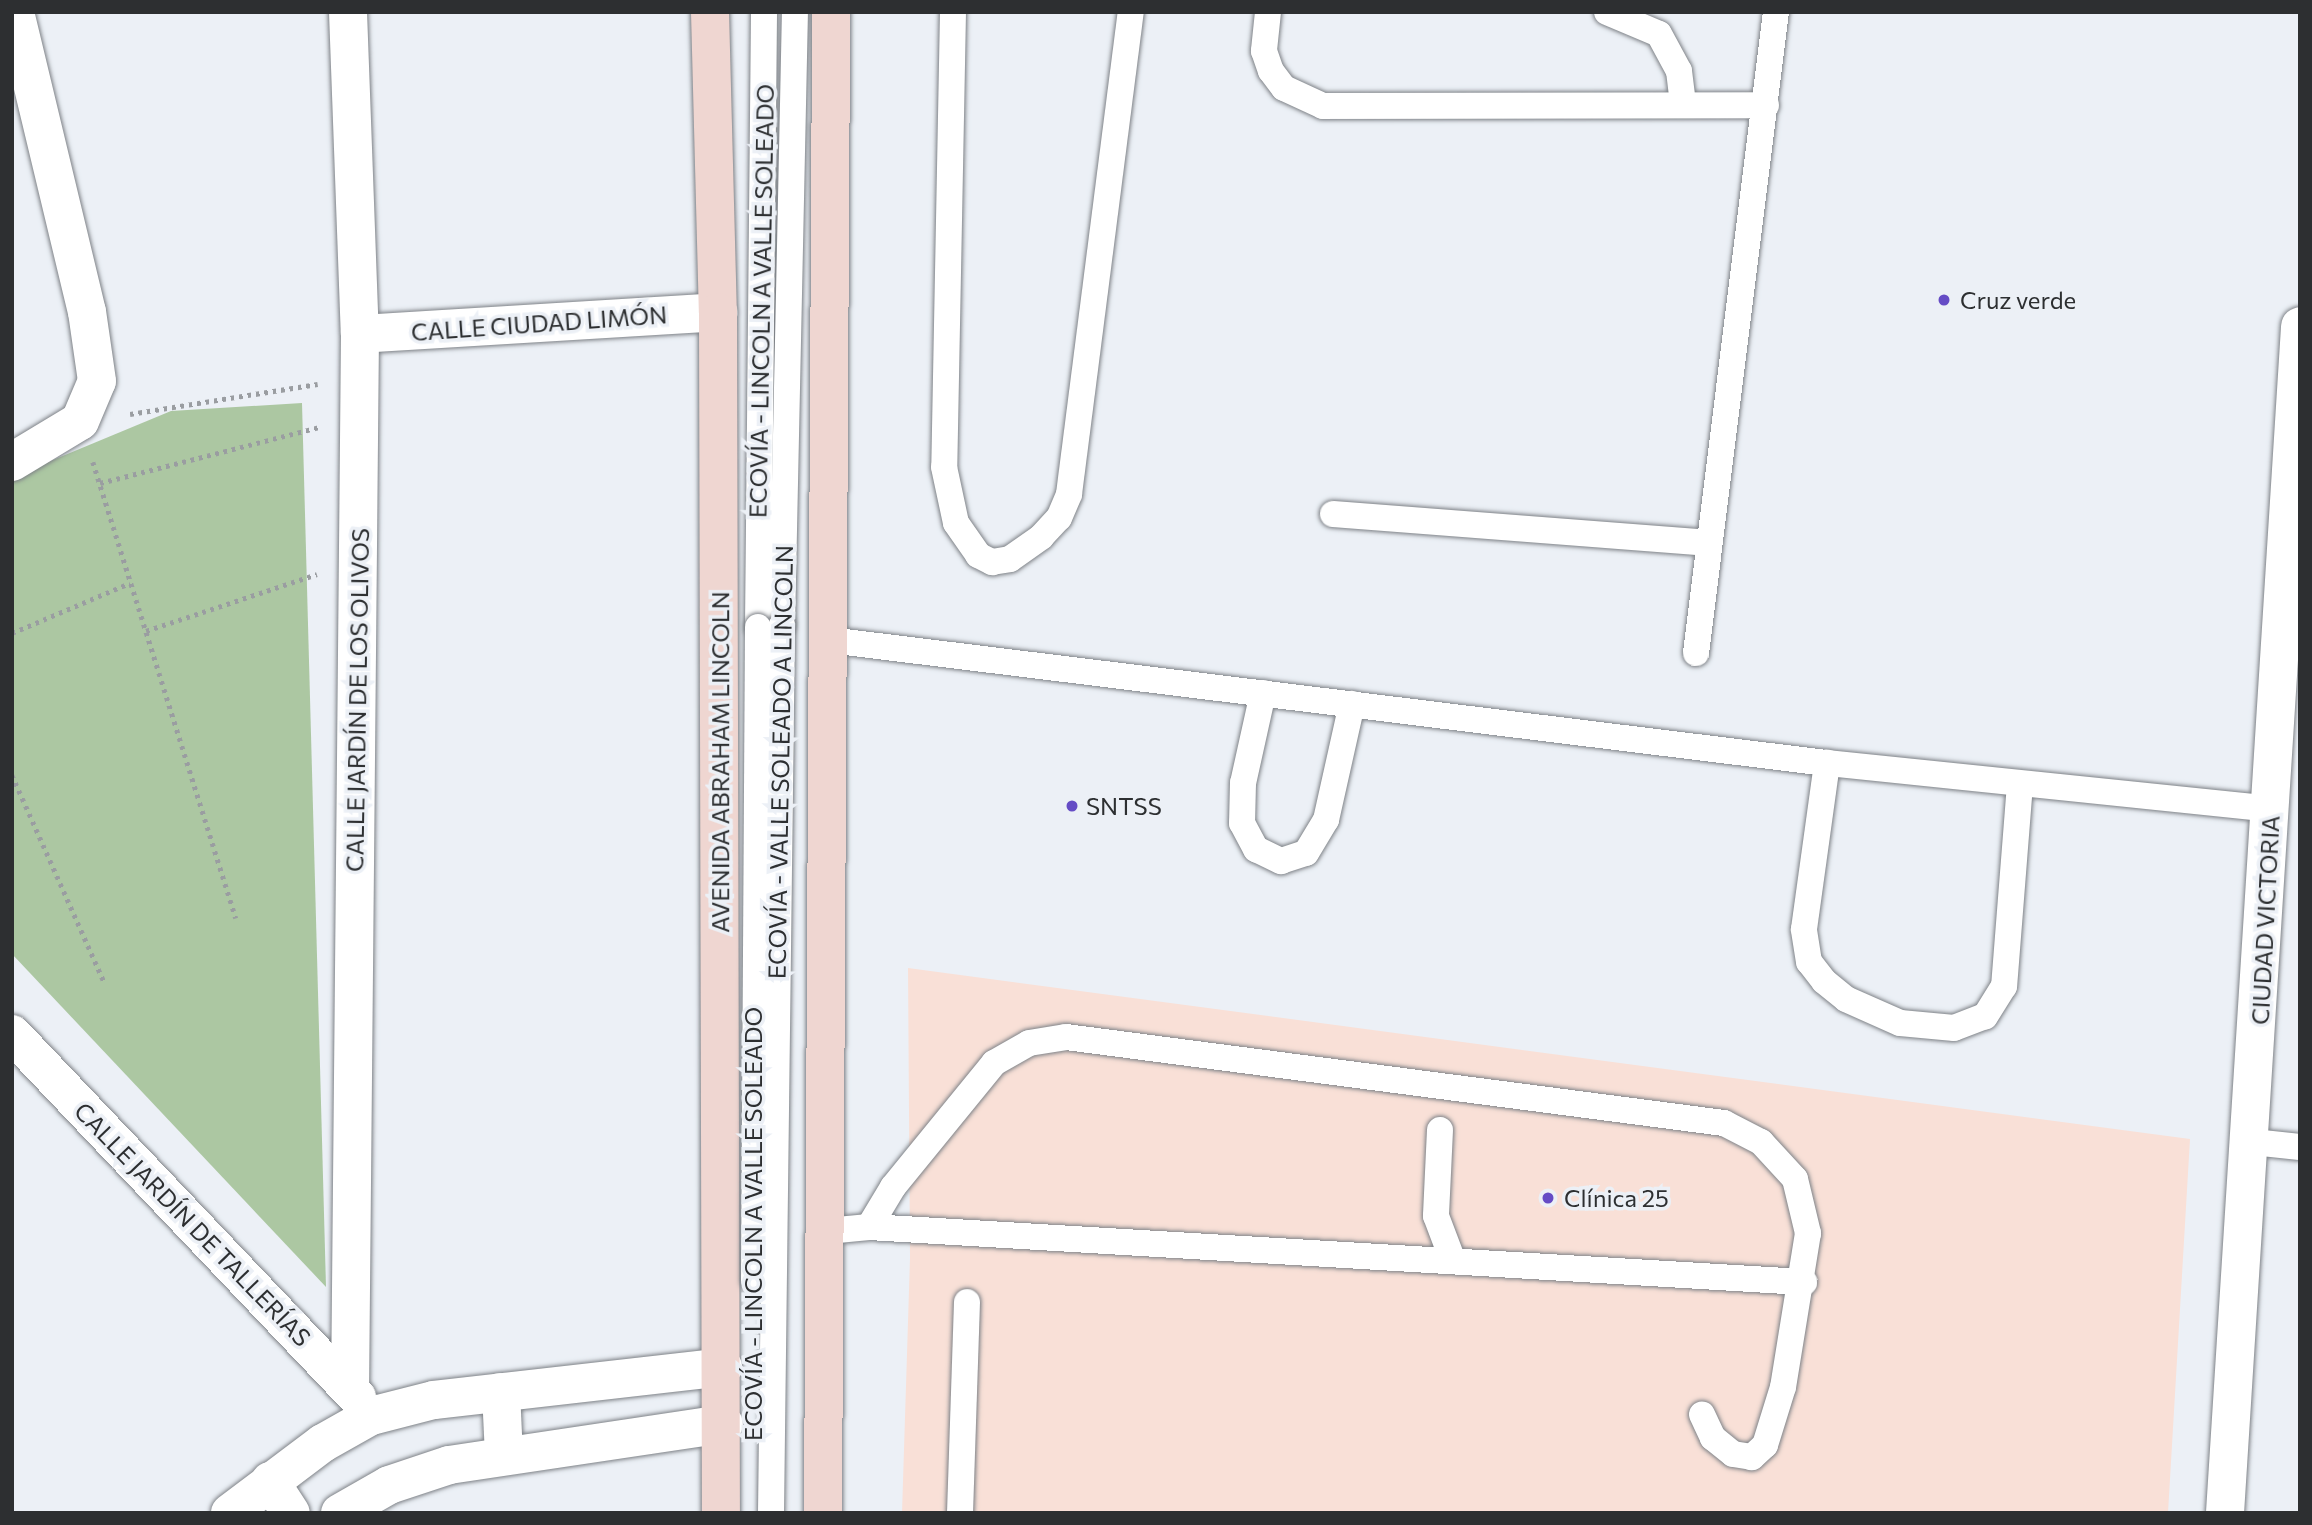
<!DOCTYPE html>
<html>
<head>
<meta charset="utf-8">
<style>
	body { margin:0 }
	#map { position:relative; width:2312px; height:1525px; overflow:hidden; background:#ecf0f6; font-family:Commissioner,sans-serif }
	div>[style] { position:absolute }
	.medical>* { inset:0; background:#f9e0d7 }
	.green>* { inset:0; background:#acc7a2 }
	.path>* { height:4.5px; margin-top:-2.25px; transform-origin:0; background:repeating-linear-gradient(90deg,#9a9da1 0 3.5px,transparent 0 8.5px) }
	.roads { filter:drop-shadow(0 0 2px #7e8287) drop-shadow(0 0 2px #7e8287) }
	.service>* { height:26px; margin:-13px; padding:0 13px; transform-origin:13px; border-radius:13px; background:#fff }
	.minor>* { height:38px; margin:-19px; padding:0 19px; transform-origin:19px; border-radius:19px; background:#fff }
	.secondary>* { height:38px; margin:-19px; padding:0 19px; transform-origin:19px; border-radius:19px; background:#efd6d1 }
	.bridges { filter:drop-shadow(0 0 2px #7e8287) drop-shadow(0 0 2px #7e8287) }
	.service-bridge>* { height:26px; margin:-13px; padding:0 13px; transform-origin:13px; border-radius:13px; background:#fff }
	.dots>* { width:19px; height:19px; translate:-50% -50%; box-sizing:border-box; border:4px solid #ecf0f6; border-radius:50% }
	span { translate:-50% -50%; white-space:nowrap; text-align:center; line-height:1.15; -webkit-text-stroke:7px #ecf0f6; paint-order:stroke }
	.poi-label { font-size:24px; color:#2d2f31 }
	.left { translate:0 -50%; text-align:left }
	.street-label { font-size:24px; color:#2d2f31 }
	.frame { position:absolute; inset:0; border:14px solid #2d2f31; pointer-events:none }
</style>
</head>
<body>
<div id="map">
	<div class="medical">
		<div style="clip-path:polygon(908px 968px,2190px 1139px,2168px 1513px,902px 1513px,910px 1258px)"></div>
	</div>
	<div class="green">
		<div style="clip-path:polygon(302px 403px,326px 1287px,12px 954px,12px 477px,171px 411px)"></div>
	</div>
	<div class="path">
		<div style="left:130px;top:414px;width:190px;rotate:-9.1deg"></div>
		<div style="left:93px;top:462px;width:478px;rotate:72.6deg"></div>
		<div style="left:100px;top:483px;width:226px;rotate:-14.3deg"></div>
		<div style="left:146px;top:631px;width:180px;rotate:-18.4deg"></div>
		<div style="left:12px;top:633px;width:128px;rotate:-23deg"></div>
		<div style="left:12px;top:775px;width:229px;rotate:66deg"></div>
	</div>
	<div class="roads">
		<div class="service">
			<div style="left:953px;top:12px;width:455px;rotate:91.1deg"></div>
			<div style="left:944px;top:467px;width:57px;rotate:77.9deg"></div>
			<div style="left:956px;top:523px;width:39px;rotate:55deg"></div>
			<div style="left:978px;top:555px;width:16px;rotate:27deg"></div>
			<div style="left:992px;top:562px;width:18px;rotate:-9deg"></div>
			<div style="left:1010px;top:559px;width:38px;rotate:-35deg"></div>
			<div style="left:1041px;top:537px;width:26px;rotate:-47deg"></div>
			<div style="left:1059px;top:518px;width:26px;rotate:-67deg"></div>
			<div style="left:1069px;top:494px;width:486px;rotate:-82.7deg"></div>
			<div style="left:1268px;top:12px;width:39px;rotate:96deg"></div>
			<div style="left:1264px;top:51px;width:21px;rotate:71deg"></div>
			<div style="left:1271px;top:71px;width:21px;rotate:53deg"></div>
			<div style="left:1284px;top:88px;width:43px;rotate:24.8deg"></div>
			<div style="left:1323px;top:106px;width:443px;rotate:-0.1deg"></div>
			<div style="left:1607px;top:12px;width:56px;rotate:22.9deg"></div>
			<div style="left:1659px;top:34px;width:42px;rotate:61.6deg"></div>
			<div style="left:1679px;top:71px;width:33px;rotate:83deg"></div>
			<div style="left:1333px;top:514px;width:375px;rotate:4.4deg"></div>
			<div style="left:782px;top:625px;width:613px;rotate:-88.79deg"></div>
			<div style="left:758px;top:627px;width:615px;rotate:-89.44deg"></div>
			<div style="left:829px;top:640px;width:1006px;rotate:7.03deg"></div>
			<div style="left:1696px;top:653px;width:646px;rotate:-82.89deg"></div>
			<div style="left:1263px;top:693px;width:92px;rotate:102.5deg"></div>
			<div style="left:1243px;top:783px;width:40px;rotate:91.4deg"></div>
			<div style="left:1242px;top:823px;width:30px;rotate:62deg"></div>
			<div style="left:1256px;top:849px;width:28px;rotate:26deg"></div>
			<div style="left:1281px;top:861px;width:26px;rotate:-18deg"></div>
			<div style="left:1306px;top:853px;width:39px;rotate:-59deg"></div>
			<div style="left:1326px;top:820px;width:119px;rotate:-77.4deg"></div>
			<div style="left:2020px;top:784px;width:203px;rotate:94.5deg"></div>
			<div style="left:2004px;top:986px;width:36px;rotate:122deg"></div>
			<div style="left:1985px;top:1016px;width:33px;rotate:159deg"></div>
			<div style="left:1954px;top:1028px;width:54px;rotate:-174.7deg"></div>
			<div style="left:1900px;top:1023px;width:59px;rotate:-156deg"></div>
			<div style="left:1846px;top:999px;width:28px;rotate:-141deg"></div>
			<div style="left:1824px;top:981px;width:24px;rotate:-128deg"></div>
			<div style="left:1809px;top:962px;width:33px;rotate:-99deg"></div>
			<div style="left:1804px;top:929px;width:168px;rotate:-82.1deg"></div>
			<div style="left:1827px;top:763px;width:447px;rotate:5.9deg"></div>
			<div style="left:1440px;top:1130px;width:86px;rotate:92.7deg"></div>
			<div style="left:1436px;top:1216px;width:48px;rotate:69.3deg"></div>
			<div style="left:2253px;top:1142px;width:47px;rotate:6.1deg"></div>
			<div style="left:869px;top:1227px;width:47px;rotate:-59deg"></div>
			<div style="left:893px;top:1187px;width:160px;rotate:-50.8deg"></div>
			<div style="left:994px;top:1063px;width:40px;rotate:-29.7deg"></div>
			<div style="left:1029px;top:1043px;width:37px;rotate:-9deg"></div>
			<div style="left:1066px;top:1037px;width:664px;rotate:7.45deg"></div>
			<div style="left:1724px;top:1123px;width:42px;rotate:27.2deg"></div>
			<div style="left:1761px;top:1142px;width:50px;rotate:47.4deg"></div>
			<div style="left:1795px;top:1179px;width:56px;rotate:76.5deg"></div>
			<div style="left:1808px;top:1233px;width:156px;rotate:99.2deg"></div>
			<div style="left:1783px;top:1387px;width:61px;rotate:107.2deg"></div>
			<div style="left:1765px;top:1445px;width:18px;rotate:137deg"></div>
			<div style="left:1752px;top:1457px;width:19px;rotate:-171deg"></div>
			<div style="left:1733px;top:1454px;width:26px;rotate:-141deg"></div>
			<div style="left:1713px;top:1438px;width:26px;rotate:-115deg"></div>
			<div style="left:827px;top:1231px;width:42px;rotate:-5.4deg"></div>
			<div style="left:869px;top:1227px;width:937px;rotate:3.37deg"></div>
			<div style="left:960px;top:1513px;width:211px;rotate:-88.1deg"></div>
		</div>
		<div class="minor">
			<div style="left:348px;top:12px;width:322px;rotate:87.9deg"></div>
			<div style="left:360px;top:334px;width:1053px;rotate:90.54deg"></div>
			<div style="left:360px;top:334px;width:359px;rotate:-3.5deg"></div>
			<div style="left:12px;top:462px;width:79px;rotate:-31.1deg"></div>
			<div style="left:80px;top:421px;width:43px;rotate:-67deg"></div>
			<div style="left:97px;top:381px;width:70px;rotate:-98.2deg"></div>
			<div style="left:87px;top:312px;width:309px;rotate:-103.5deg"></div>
			<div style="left:12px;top:1034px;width:501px;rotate:46.46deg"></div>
			<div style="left:501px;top:1392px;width:63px;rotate:87.3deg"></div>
			<div style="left:270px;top:1481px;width:38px;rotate:57deg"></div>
			<div style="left:230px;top:1513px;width:116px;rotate:-37deg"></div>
			<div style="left:323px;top:1443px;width:55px;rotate:-29.4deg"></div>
			<div style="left:371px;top:1416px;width:65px;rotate:-14.3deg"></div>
			<div style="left:434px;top:1400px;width:291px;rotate:-6.5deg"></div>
			<div style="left:340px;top:1513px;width:56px;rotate:-29.7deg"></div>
			<div style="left:389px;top:1485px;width:63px;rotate:-18.4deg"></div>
			<div style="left:449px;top:1465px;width:278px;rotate:-8.5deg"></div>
			<div style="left:2225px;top:1513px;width:1189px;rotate:-86.38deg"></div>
		</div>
		<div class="secondary">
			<div style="left:710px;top:12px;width:300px;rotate:88.5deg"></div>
			<div style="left:718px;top:312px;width:1201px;rotate:89.86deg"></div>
			<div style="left:823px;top:1513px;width:1501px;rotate:-89.69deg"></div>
		</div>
	</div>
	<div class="bridges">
		<div class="service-bridge">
			<div style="left:754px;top:1280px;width:653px;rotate:-89.65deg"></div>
			<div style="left:771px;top:1513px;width:888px;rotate:-89.29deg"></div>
		</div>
	</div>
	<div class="dots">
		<div style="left:1944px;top:300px;background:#654cc5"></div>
		<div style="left:1072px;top:806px;background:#654cc5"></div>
		<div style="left:1548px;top:1198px;background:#654cc5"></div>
	</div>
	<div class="poi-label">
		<span class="left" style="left:1960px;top:300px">Cruz verde</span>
		<span class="left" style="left:1086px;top:806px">SNTSS</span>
		<span class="left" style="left:1564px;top:1198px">Clínica 25</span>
	</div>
	<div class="street-label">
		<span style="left:761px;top:301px;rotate:-89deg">ECOVÍA - LINCOLN A VALLE SOLEADO</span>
		<span style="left:539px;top:323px;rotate:-4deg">CALLE CIUDAD LIMÓN</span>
		<span style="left:357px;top:700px;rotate:-89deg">CALLE JARDÍN DE LOS OLIVOS</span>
		<span style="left:720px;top:762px;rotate:-90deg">AVENIDA ABRAHAM LINCOLN</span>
		<span style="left:780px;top:762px;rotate:-89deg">ECOVÍA - VALLE SOLEADO A LINCOLN</span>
		<span style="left:2265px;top:920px;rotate:-87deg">CIUDAD VICTORIA</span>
		<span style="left:193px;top:1224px;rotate:46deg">CALLE JARDÍN DE TALLERÍAS</span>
		<span style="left:753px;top:1224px;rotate:-90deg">ECOVÍA - LINCOLN A VALLE SOLEADO</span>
	</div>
	<div class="frame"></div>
</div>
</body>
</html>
